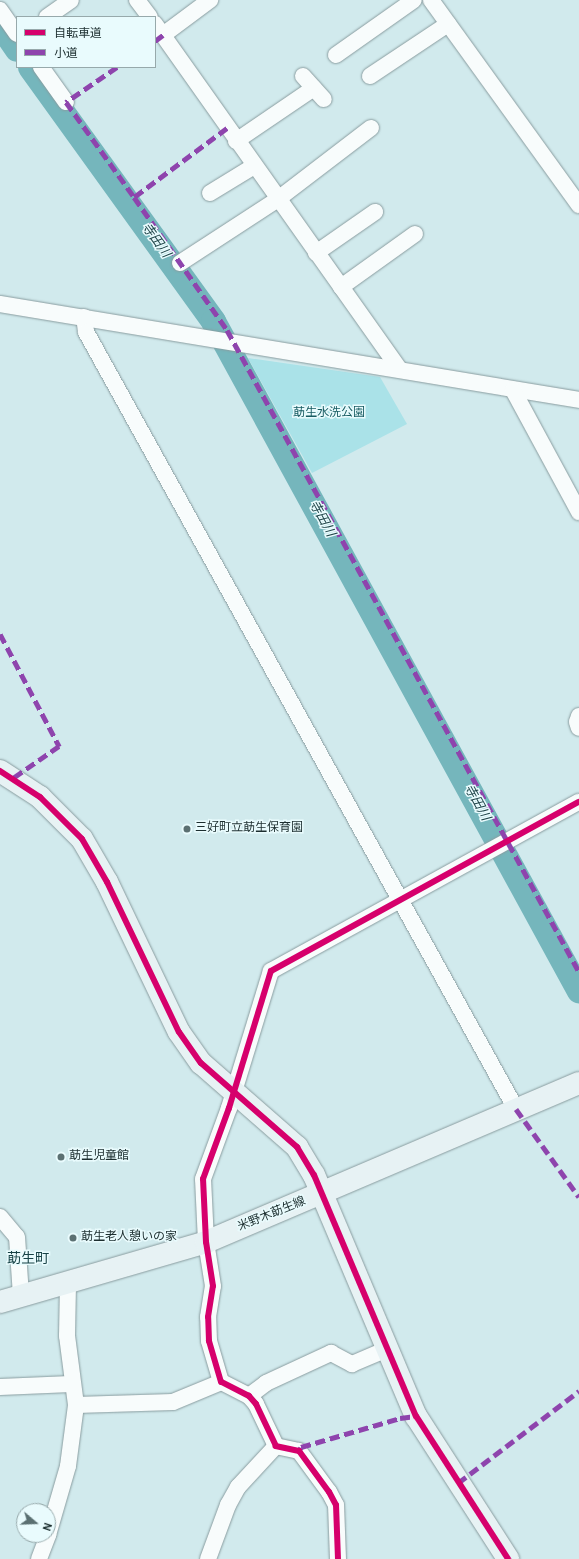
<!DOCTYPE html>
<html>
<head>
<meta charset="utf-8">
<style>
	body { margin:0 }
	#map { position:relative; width:579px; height:1559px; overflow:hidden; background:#d1eaed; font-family:Overpass,"Noto Sans JP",sans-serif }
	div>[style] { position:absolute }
	.green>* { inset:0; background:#aae2e8 }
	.river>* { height:25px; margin:-12.5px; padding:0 12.5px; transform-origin:12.5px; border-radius:12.5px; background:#75b6bc }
	.roads { filter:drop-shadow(0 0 1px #899c9f) drop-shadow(0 0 1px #899c9f) }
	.street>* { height:16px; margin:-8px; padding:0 8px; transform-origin:8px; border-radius:8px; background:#f8fcfc }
	.secondary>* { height:22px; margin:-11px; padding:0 11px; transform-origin:11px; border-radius:11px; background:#e7f2f4 }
	.quiet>* { height:5px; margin-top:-2.5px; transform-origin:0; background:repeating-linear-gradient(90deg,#8e44ad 0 10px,transparent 0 15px) }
	.cycleway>* { height:6px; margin:-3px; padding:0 3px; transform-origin:3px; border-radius:3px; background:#d6006c }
	.dots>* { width:11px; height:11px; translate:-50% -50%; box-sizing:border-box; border:2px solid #e9fbfd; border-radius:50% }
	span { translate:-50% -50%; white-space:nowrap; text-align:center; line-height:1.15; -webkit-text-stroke:3px #e9fbfd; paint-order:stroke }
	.park-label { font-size:12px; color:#165b61 }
	.poi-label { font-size:12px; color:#1c2e2f }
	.left { translate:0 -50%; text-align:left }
	.street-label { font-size:12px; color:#1c2e2f }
	.water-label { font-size:13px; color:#1e4448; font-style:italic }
	.quarter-label { font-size:14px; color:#184347 }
	.legend { position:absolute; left:16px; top:16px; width:140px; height:52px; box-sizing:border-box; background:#e9fbfd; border:1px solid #97a9ab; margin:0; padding:5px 7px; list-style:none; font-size:12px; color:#1c2e2f }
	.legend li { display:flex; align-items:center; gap:8px; height:20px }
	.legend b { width:20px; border:1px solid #97a9ab }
	.north { position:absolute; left:16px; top:1503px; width:40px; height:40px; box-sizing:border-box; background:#e9fbfd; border:1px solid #97a9ab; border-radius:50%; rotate:109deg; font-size:11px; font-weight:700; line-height:16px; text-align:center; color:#1c2e2f }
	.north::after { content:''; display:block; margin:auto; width:14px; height:18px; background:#5b7072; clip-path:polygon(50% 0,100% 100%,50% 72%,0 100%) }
</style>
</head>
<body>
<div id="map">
	<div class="green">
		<div style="clip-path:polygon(248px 358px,380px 377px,407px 424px,312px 473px)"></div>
	</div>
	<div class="river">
		<div style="left:0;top:25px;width:29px;rotate:55deg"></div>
		<div style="left:30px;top:67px;width:313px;rotate:54.2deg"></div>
		<div style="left:213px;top:321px;width:763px;rotate:61.35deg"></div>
	</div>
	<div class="roads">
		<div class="street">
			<div style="left:137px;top:0;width:21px;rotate:53deg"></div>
			<div style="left:431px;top:0;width:253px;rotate:54.2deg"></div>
			<div style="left:0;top:10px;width:29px;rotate:55deg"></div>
			<div style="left:47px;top:17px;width:29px;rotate:-35deg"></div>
			<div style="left:155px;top:24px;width:423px;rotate:54.7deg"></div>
			<div style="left:163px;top:35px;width:59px;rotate:-36.7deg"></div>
			<div style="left:336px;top:55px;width:95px;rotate:-35.2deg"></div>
			<div style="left:41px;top:67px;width:43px;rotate:54.5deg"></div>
			<div style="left:303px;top:76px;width:31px;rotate:48deg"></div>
			<div style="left:370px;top:76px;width:94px;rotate:-33.7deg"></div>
			<div style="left:236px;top:141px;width:94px;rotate:-34.2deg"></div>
			<div style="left:210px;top:193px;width:52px;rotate:-31.5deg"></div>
			<div style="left:316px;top:253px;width:72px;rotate:-34.8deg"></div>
			<div style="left:180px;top:263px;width:117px;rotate:-33.1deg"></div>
			<div style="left:278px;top:199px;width:117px;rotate:-37.4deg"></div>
			<div style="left:341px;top:287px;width:91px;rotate:-35.6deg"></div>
			<div style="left:0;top:304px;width:587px;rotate:9.41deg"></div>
			<div style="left:84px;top:317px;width:15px;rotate:82deg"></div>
			<div style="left:86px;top:332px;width:888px;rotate:61.04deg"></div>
			<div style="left:513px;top:390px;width:139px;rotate:61.6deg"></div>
			<div style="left:579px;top:716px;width:6px;rotate:108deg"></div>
			<div style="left:577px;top:722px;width:6px;rotate:72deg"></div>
			<div style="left:0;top:1217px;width:26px;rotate:50deg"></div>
			<div style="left:17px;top:1237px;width:59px;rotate:86.1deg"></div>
			<div style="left:0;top:1387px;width:71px;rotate:-2.4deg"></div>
			<div style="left:249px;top:1396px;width:21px;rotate:-37deg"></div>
			<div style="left:266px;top:1383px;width:72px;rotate:-24.8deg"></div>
			<div style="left:331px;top:1353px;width:24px;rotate:28deg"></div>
			<div style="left:352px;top:1364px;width:38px;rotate:-23deg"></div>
			<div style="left:76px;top:1405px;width:97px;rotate:-1.8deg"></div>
			<div style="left:173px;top:1402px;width:52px;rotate:-22.6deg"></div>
			<div style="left:48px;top:1535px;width:72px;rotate:-73.8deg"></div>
			<div style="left:68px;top:1466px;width:62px;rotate:-82.5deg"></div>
			<div style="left:76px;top:1405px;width:70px;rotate:-97.4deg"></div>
			<div style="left:67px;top:1336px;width:53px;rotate:-88.9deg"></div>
			<div style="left:39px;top:1559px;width:26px;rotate:-69deg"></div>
			<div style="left:208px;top:1559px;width:58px;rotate:-69.7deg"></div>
			<div style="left:228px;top:1505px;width:21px;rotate:-61deg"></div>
			<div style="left:238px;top:1487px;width:56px;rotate:-47.2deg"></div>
			<div style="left:338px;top:1559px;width:54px;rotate:-92.1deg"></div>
			<div style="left:336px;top:1505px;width:15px;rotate:-118deg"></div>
			<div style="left:329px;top:1492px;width:51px;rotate:-126.2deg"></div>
			<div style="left:299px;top:1451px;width:24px;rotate:-168deg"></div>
			<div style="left:276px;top:1446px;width:47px;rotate:-115.5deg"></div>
			<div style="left:256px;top:1404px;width:11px;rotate:-131deg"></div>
			<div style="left:249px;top:1396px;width:31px;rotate:-153deg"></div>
			<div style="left:221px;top:1382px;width:43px;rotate:-106.3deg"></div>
			<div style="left:209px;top:1341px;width:24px;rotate:-92deg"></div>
			<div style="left:208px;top:1317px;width:31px;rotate:-81deg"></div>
			<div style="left:213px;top:1286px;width:45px;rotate:-99deg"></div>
			<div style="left:206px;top:1242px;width:63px;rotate:-92.7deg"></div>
			<div style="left:203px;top:1179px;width:76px;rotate:-69.9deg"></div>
			<div style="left:229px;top:1108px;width:143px;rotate:-73deg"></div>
			<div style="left:271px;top:971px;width:351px;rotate:-28.8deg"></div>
		</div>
		<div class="secondary">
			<div style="left:0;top:771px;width:48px;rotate:33deg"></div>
			<div style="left:40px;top:797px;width:59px;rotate:45deg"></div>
			<div style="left:82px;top:839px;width:50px;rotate:59.8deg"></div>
			<div style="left:107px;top:882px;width:166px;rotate:64.4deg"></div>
			<div style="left:179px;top:1032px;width:38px;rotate:55deg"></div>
			<div style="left:201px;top:1063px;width:128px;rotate:41.2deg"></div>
			<div style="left:297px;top:1147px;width:33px;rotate:59deg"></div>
			<div style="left:314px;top:1175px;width:262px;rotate:67.1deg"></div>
			<div style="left:416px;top:1416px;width:170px;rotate:57.2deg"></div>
			<div style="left:0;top:1302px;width:215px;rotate:-16.2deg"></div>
			<div style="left:206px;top:1242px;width:405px;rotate:-23.1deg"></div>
		</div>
	</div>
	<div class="quiet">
		<div style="left:155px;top:41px;width:10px;rotate:-37deg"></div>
		<div style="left:117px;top:67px;width:62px;rotate:145.5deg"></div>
		<div style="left:66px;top:102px;width:117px;rotate:54.4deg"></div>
		<div style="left:227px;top:128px;width:116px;rotate:143.4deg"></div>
		<div style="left:134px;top:197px;width:162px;rotate:55deg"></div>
		<div style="left:227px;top:330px;width:732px;rotate:61.26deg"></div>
		<div style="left:0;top:634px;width:127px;rotate:62.2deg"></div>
		<div style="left:59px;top:746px;width:56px;rotate:145.2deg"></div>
		<div style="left:516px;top:1109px;width:108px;rotate:54.4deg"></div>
		<div style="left:299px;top:1451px;width:4px;rotate:-63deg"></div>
		<div style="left:301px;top:1447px;width:103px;rotate:-16.3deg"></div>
		<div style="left:400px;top:1418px;width:16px;rotate:-7deg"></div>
		<div style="left:458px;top:1483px;width:152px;rotate:-37.2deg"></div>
	</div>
	<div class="cycleway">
		<div style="left:0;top:771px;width:48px;rotate:33deg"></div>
		<div style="left:40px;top:797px;width:59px;rotate:45deg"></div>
		<div style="left:82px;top:839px;width:50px;rotate:59.8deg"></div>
		<div style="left:107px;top:882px;width:166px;rotate:64.4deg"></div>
		<div style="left:179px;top:1032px;width:38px;rotate:55deg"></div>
		<div style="left:201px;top:1063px;width:128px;rotate:41.2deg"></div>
		<div style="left:297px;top:1147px;width:33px;rotate:59deg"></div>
		<div style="left:314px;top:1175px;width:262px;rotate:67.1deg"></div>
		<div style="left:416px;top:1416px;width:170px;rotate:57.2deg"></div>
		<div style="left:338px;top:1559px;width:54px;rotate:-92.1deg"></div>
		<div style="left:336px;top:1505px;width:15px;rotate:-118deg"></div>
		<div style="left:329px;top:1492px;width:51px;rotate:-126.2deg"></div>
		<div style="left:299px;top:1451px;width:24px;rotate:-168deg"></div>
		<div style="left:276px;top:1446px;width:47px;rotate:-115.5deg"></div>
		<div style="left:256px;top:1404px;width:11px;rotate:-131deg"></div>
		<div style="left:249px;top:1396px;width:31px;rotate:-153deg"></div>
		<div style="left:221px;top:1382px;width:43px;rotate:-106.3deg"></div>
		<div style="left:209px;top:1341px;width:24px;rotate:-92deg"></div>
		<div style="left:208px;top:1317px;width:31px;rotate:-81deg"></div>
		<div style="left:213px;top:1286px;width:45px;rotate:-99deg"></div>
		<div style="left:206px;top:1242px;width:63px;rotate:-92.7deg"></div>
		<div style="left:203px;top:1179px;width:76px;rotate:-69.9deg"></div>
		<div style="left:229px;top:1108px;width:143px;rotate:-73deg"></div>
		<div style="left:271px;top:971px;width:351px;rotate:-28.8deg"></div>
	</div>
	<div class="dots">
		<div style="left:187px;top:829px;background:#5b7072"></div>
		<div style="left:61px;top:1157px;background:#5b7072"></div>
		<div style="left:73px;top:1238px;background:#5b7072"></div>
	</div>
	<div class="park-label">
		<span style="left:329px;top:414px">莇生水洗公園</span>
	</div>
	<div class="poi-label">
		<span class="left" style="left:195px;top:829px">三好町立莇生保育園</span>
		<span class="left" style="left:69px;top:1157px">莇生児童館</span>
		<span class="left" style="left:81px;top:1238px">莇生老人憩いの家</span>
	</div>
	<div class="street-label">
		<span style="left:272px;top:1215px;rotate:-22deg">米野木莇生線</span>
	</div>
	<div class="water-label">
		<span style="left:155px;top:241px;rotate:54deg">寺田川</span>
		<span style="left:321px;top:519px;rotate:61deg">寺田川</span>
		<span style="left:476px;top:803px;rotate:61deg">寺田川</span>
	</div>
	<div class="quarter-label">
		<span style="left:28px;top:1260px">莇生町</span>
	</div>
	<ul class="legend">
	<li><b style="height:5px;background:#d6006c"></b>自転車道</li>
	<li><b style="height:5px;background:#8e44ad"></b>小道</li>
	</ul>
	<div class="north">N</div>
</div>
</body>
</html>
